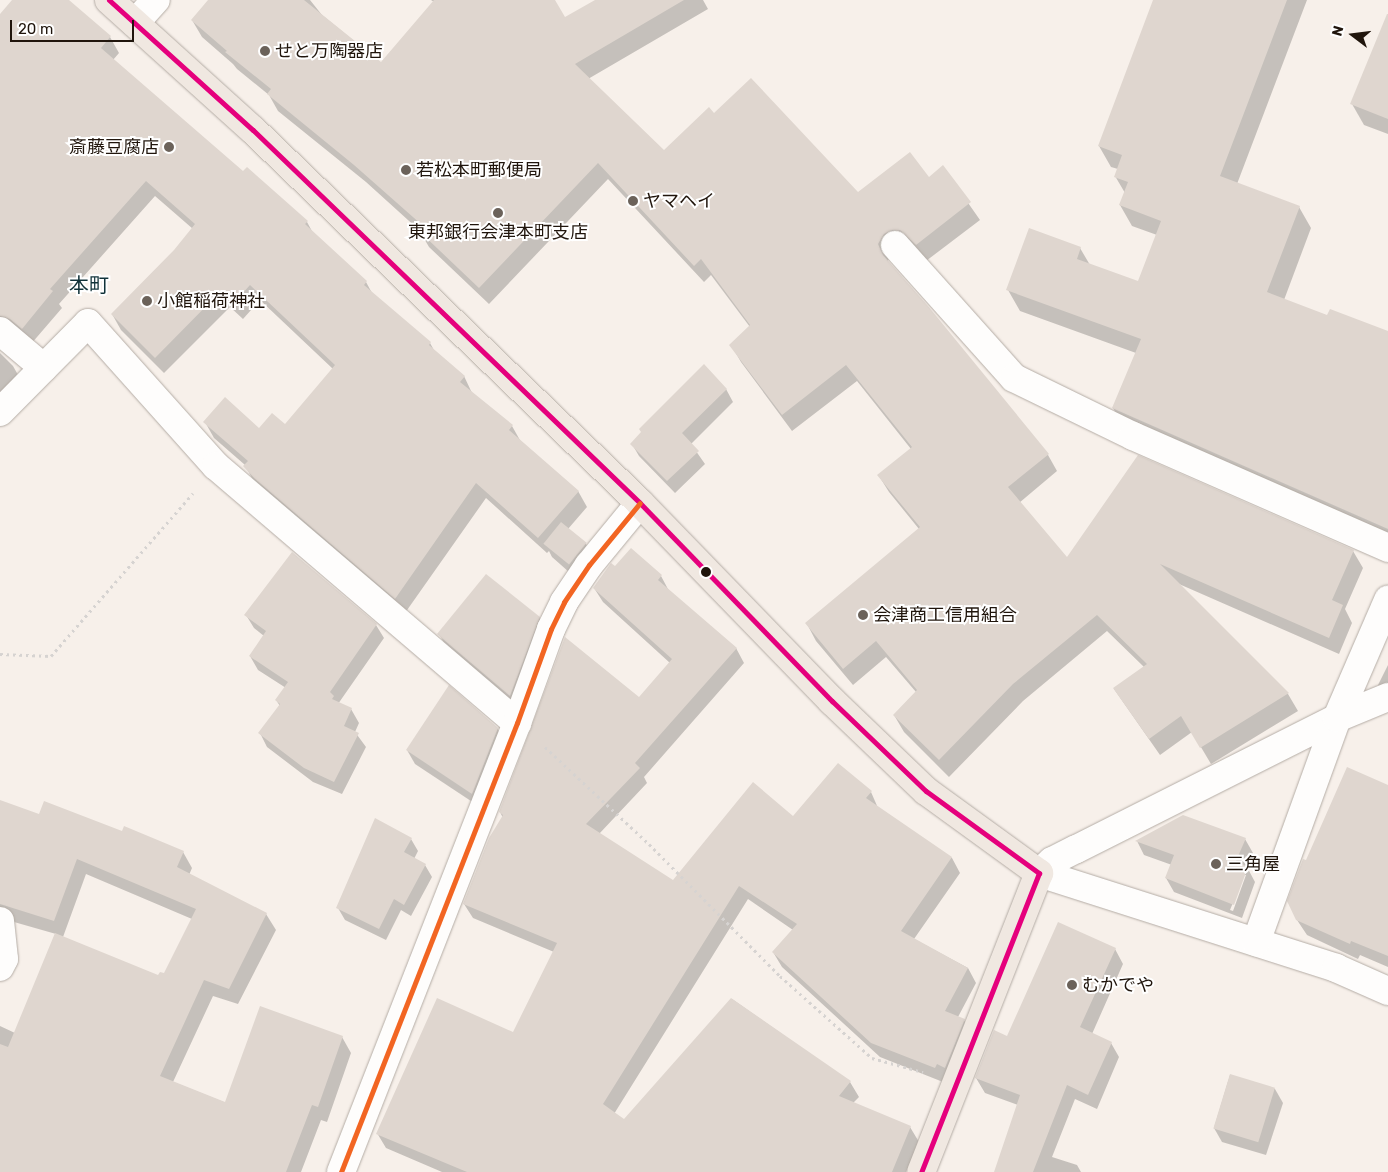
<!DOCTYPE html>
<html>
<head>
<meta charset="utf-8">
<style>
	body { margin:0 }
	#map { position:relative; width:1388px; height:1172px; overflow:hidden; background:#f7f0ea; font-family:Rubik,"Noto Sans JP",sans-serif }
	div>[style] { position:absolute }
	.shadow>* { inset:0; background:#0003 }
	.building>* { inset:0; background:#dfd6cf; transform-origin:0 0 }
	.path>* { height:3px; margin-top:-1.5px; transform-origin:0; background:repeating-linear-gradient(90deg,#d6d3d1 0 2.5px,transparent 0 6.5px) }
	.roads { filter:drop-shadow(0 0 1px #b4aca5) drop-shadow(0 0 1px #b4aca5) }
	.minor>* { height:28px; margin:-14px; padding:0 14px; transform-origin:14px; border-radius:14px; background:#fefdfc }
	.primary>* { height:28px; margin:-14px; padding:0 14px; transform-origin:14px; border-radius:14px; background:#f0e8e1 }
	.bus-1>* { height:5px; margin:-2.5px; padding:0 2.5px; transform-origin:2.5px; border-radius:2.5px; background:#e5007d }
	.bus-2>* { height:5px; margin:-2.5px; padding:0 2.5px; transform-origin:2.5px; border-radius:2.5px; background:#f26522 }
	.dots>* { width:14px; height:14px; translate:-50% -50%; box-sizing:border-box; border:2px solid #fff; border-radius:50% }
	span { translate:-50% -50%; white-space:nowrap; text-align:center; line-height:1.15; -webkit-text-stroke:4px #fff; paint-order:stroke }
	.poi-label { font-size:18px; color:#20150c }
	.left { translate:0 -50%; text-align:left }
	.right { translate:-100% -50%; text-align:right }
	.quarter-label { font-size:20px; color:#113239 }
	.north { position:absolute; left:1328px; top:10px; width:50px; height:50px; -webkit-text-stroke:4px #fff; paint-order:stroke; rotate:285deg; font-size:14px; font-weight:700; line-height:20px; text-align:center; color:#20150c }
	.north::after { content:''; display:block; margin:auto; width:18px; height:22px; background:#20150c; clip-path:polygon(50% 0,100% 100%,50% 72%,0 100%) }
	.scale { position:absolute; left:10px; top:20px; width:124px; height:22px; box-sizing:border-box; border:2px solid #20150c; border-top:0; padding-left:6px; font-size:15px; line-height:18px; white-space:nowrap; color:#20150c; -webkit-text-stroke:4px #fff; paint-order:stroke }
</style>
</head>
<body>
<div id="map">
	<div class="shadow">
		<div style="clip-path:polygon(14px 0,67px 0,110px 37px,119px 53px,113px 60px,243px 173px,247px 168px,307px 222px,313px 233px,366px 282px,372px 293px,430px 343px,435px 352px,464px 376px,472px 393px,512px 426px,521px 442px,578px 491px,587px 507px,568px 529px,586px 544px,594px 558px,578px 580px,552px 557px,549px 551px,547px 553px,486px 498px,405px 613px,254px 482px,245px 465px,214px 438px,205px 422px,259px 430px,285px 426px,333px 369px,260px 300px,243px 319px,230px 307px,164px 373px,121px 330px,112px 314px,175px 250px,193px 229px,155px 196px,59px 304px,62px 308px,31px 344px,0 335px,0 16px)"></div>
		<div style="clip-path:polygon(209px 0,310px 0,322px 15px,381px 63px,434px 2px,431px 0,554px 0,565px 19px,597px 0,703px 0,708px 9px,588px 79px,664px 151px,714px 114px,858px 194px,929px 179px,943px 167px,980px 220px,926px 261px,894px 251px,887px 262px,1048px 455px,1057px 471px,1019px 503px,1067px 560px,1353px 551px,1363px 568px,1345px 609px,1352px 623px,1339px 654px,1179px 584px,1288px 694px,1298px 711px,1211px 764px,1192px 732px,1160px 755px,1114px 689px,1144px 667px,1107px 631px,1023px 701px,949px 777px,904px 732px,894px 715px,916px 692px,886px 657px,853px 685px,816px 641px,807px 624px,919px 529px,889px 492px,879px 476px,911px 449px,857px 381px,792px 431px,741px 362px,731px 345px,750px 327px,711px 275px,704px 282px,608px 179px,489px 304px,429px 247px,419px 230px,366px 182px,278px 111px,269px 95px,237px 69px,233px 64px,202px 37px,192px 20px)"></div>
		<div style="clip-path:polygon(1154px 0,1307px 0,1237px 184px,1299px 207px,1311px 228px,1284px 300px,1328px 316px,1388px 406px,1388px 544px,1125px 429px,1113px 408px,1136px 353px,1020px 311px,1008px 290px,1080px 248px,1090px 265px,1138px 283px,1157px 235px,1132px 226px,1120px 205px,1125px 193px,1115px 176px,1118px 169px,1111px 167px,1099px 146px)"></div>
		<div style="clip-path:polygon(1388px 38px,1388px 134px,1364px 125px,1352px 104px)"></div>
		<div style="clip-path:polygon(0 353px,13px 366px,22px 382px,0 410px)"></div>
		<div style="clip-path:polygon(726px 389px,733px 402px,691px 444px,705px 464px,675px 493px,639px 456px,632px 444px)"></div>
		<div style="clip-path:polygon(615px 568px,661px 576px,669px 591px,736px 648px,744px 663px,644px 777px,647px 783px,599px 834px,673px 882px,794px 818px,871px 792px,878px 808px,952px 858px,960px 873px,914px 939px,968px 968px,976px 983px,958px 1017px,964px 1020px,972px 1034px,943px 1082px,880px 1057px,782px 967px,773px 952px,793px 930px,748px 899px,614px 1114px,624px 1121px,732px 999px,850px 1082px,859px 1097px,853px 1103px,910px 1127px,919px 1142px,906px 1172px,442px 1172px,386px 1148px,377px 1133px,514px 1034px,554px 952px,473px 918px,464px 904px,503px 818px,500px 812px,640px 698px,670px 663px,603px 602px,594px 588px)"></div>
		<div style="clip-path:polygon(246px 615px,376px 625px,384px 638px,338px 704px,351px 709px,359px 723px,355px 732px,366px 747px,342px 794px,313px 782px,267px 747px,260px 733px,280px 706px,276px 700px,286px 688px,258px 670px,250px 656px,264px 636px,254px 628px)"></div>
		<div style="clip-path:polygon(539px 617px,547px 632px,518px 709px,447px 648px,439px 634px)"></div>
		<div style="clip-path:polygon(1388px 665px,1388px 697px,1386px 698px,1378px 685px)"></div>
		<div style="clip-path:polygon(497px 728px,506px 743px,480px 807px,415px 764px,407px 750px)"></div>
		<div style="clip-path:polygon(1388px 786px,1388px 967px,1360px 955px,1358px 959px,1307px 935px,1297px 920px,1307px 861px)"></div>
		<div style="clip-path:polygon(evenodd,0 801px,40px 816px,123px 833px,183px 852px,192px 868px,189px 875px,266px 914px,276px 930px,238px 1004px,213px 996px,173px 1082px,226px 1103px,342px 1037px,351px 1053px,327px 1122px,321px 1120px,301px 1172px,0 1172px,0 1026px,15px 1033px,56px 934px,0 918px,0 801px,86px 874px,192px 919px,165px 975px,159px 977px,63px 937px,86px 874px)"></div>
		<div style="clip-path:polygon(411px 839px,418px 851px,414px 859px,425px 865px,432px 877px,411px 916px,401px 910px,386px 940px,345px 920px,338px 908px)"></div>
		<div style="clip-path:polygon(evenodd,1245px 839px,1253px 853px,1247px 867px,1255px 882px,1242px 918px,1174px 892px,1166px 878px,1172px 865px,1144px 855px,1137px 841px,1245px 839px,1244px 875px,1246px 875px,1233px 911px,1230px 910px,1244px 875px)"></div>
		<div style="clip-path:polygon(1115px 949px,1123px 964px,1092px 1034px,1111px 1043px,1119px 1057px,1097px 1109px,1075px 1099px,1052px 1157px,1077px 1165px,1081px 1172px,995px 1172px,1018px 1105px,985px 1093px,976px 1078px,1007px 1037px)"></div>
		<div style="clip-path:polygon(1230px 1075px,1275px 1089px,1283px 1103px,1266px 1155px,1222px 1142px,1214px 1128px)"></div>
	</div>
	<div class="building">
		<div style="clip-path:polygon(12px 0,69px 0,111px 36px,101px 48px,243px 171px,247px 167px,308px 221px,305px 224px,367px 281px,364px 285px,431px 342px,429px 345px,465px 376px,460px 382px,513px 425px,509px 430px,579px 491px,538px 538px,476px 483px,395px 599px,254px 478px,243px 466px,248px 461px,203px 422px,225px 397px,259px 428px,272px 413px,285px 424px,335px 365px,250px 285px,233px 304px,220px 292px,155px 358px,111px 314px,174px 250px,195px 224px,146px 181px,50px 289px,53px 291px,22px 329px,10px 319px,0 316px,0 14px)"></div>
		<div style="clip-path:polygon(208px 0,304px 0,381px 62px,434px 0,555px 0,565px 17px,595px 0,684px 0,575px 64px,664px 150px,709px 107px,714px 113px,751px 78px,858px 192px,910px 152px,929px 177px,943px 165px,971px 202px,916px 245px,900px 230px,892px 230px,884px 234px,878px 244px,883px 255px,928px 306px,1049px 454px,1008px 487px,1067px 557px,1138px 455px,1354px 550px,1332px 600px,1343px 605px,1329px 638px,1160px 564px,1289px 693px,1200px 748px,1181px 716px,1149px 739px,1113px 688px,1147px 664px,1097px 615px,1013px 684px,939px 760px,893px 715px,917px 690px,876px 641px,843px 669px,805px 623px,920px 527px,877px 475px,912px 447px,846px 365px,782px 415px,729px 345px,750px 325px,701px 259px,694px 266px,598px 163px,479px 288px,418px 230px,422px 225px,354px 165px,267px 94px,271px 89px,225px 52px,227px 51px,191px 20px)"></div>
		<div style="clip-path:polygon(1153px 0,1287px 0,1220px 176px,1300px 206px,1267px 292px,1327px 315px,1330px 309px,1388px 331px,1388px 529px,1112px 408px,1141px 339px,1006px 290px,1029px 228px,1081px 247px,1077px 259px,1138px 281px,1161px 221px,1119px 205px,1128px 182px,1114px 177px,1122px 155px,1098px 146px)"></div>
		<div style="clip-path:polygon(1387px 14px,1388px 14px,1388px 119px,1350px 104px)"></div>
		<div style="clip-path:polygon(704px 364px,727px 389px,682px 433px,699px 451px,667px 481px,630px 444px,641px 432px,639px 429px)"></div>
		<div style="left:561px;top:522px;width:33px;height:28px;rotate:39deg"></div>
		<div style="clip-path:polygon(631px 548px,662px 575px,658px 580px,737px 648px,635px 763px,640px 768px,586px 824px,673px 880px,753px 782px,793px 816px,838px 763px,872px 791px,866px 798px,952px 857px,901px 931px,968px 968px,945px 1011px,965px 1019px,945px 1068px,937px 1064px,935px 1068px,871px 1043px,772px 952px,797px 924px,739px 886px,603px 1104px,624px 1119px,731px 998px,851px 1081px,839px 1096px,911px 1126px,892px 1172px,467px 1172px,376px 1134px,437px 998px,513px 1032px,557px 943px,463px 904px,489px 838px,503px 815px,499px 812px,565px 637px,639px 697px,672px 659px,593px 588px,611px 563px,615px 566px)"></div>
		<div style="clip-path:polygon(292px 552px,377px 624px,330px 692px,334px 696px,332px 699px,352px 708px,344px 726px,359px 733px,334px 782px,304px 768px,258px 733px,280px 704px,275px 700px,288px 682px,249px 656px,266px 631px,244px 615px)"></div>
		<div style="clip-path:polygon(486px 574px,540px 617px,510px 696px,437px 634px)"></div>
		<div style="clip-path:polygon(449px 685px,498px 728px,472px 794px,406px 750px)"></div>
		<div style="clip-path:polygon(1347px 767px,1388px 785px,1388px 956px,1351px 941px,1350px 944px,1296px 920px,1287px 901px,1303px 859px,1306px 860px)"></div>
		<div style="clip-path:polygon(0 800px,39px 814px,44px 801px,122px 831px,124px 826px,184px 851px,177px 867px,267px 913px,229px 989px,204px 980px,160px 1076px,225px 1102px,260px 1006px,343px 1036px,318px 1107px,312px 1105px,286px 1172px,0 1172px,0 1044px,8px 1047px,55px 933px,158px 975px,160px 972px,164px 973px,196px 909px,77px 859px,54px 921px,0 904px)"></div>
		<div style="clip-path:polygon(1183px 815px,1246px 838px,1236px 861px,1248px 867px,1234px 905px,1165px 878px,1174px 855px,1135px 841px)"></div>
		<div style="clip-path:polygon(375px 818px,412px 838px,404px 852px,426px 864px,404px 905px,394px 899px,379px 929px,336px 908px)"></div>
		<div style="clip-path:polygon(1058px 922px,1116px 948px,1080px 1027px,1112px 1042px,1088px 1095px,1067px 1085px,1033px 1172px,994px 1172px,1020px 1095px,975px 1078px,994px 1030px,1007px 1036px)"></div>
		<div style="left:1230px;top:1074px;width:47px;height:57px;rotate:17deg"></div>
	</div>
	<div class="path">
		<div style="left:0;top:654px;width:51px;rotate:2.2deg"></div>
		<div style="left:51px;top:656px;width:216px;rotate:-48.9deg"></div>
		<div style="left:545px;top:747px;width:142px;rotate:43deg"></div>
		<div style="left:649px;top:844px;width:186px;rotate:45.2deg"></div>
		<div style="left:780px;top:976px;width:123px;rotate:41.7deg"></div>
		<div style="left:872px;top:1058px;width:53px;rotate:15.4deg"></div>
	</div>
	<div class="roads">
		<div class="minor">
			<div style="left:135px;top:23px;width:31px;rotate:-48deg"></div>
			<div style="left:895px;top:245px;width:178px;rotate:48.2deg"></div>
			<div style="left:1014px;top:378px;width:132px;rotate:26deg"></div>
			<div style="left:1133px;top:436px;width:279px;rotate:23.7deg"></div>
			<div style="left:0;top:331px;width:57px;rotate:40.1deg"></div>
			<div style="left:0;top:412px;width:125px;rotate:-45.3deg"></div>
			<div style="left:88px;top:323px;width:192px;rotate:48.2deg"></div>
			<div style="left:216px;top:466px;width:396px;rotate:40.5deg"></div>
			<div style="left:1388px;top:697px;width:55px;rotate:157.6deg"></div>
			<div style="left:1337px;top:718px;width:292px;rotate:153.3deg"></div>
			<div style="left:1076px;top:849px;width:27px;rotate:153deg"></div>
			<div style="left:1052px;top:861px;width:18px;rotate:137deg"></div>
			<div style="left:1039px;top:873px;width:312px;rotate:17.7deg"></div>
			<div style="left:1336px;top:968px;width:57px;rotate:23.9deg"></div>
			<div style="left:0;top:921px;width:38px;rotate:84deg"></div>
			<div style="left:4px;top:959px;width:9px;rotate:117deg"></div>
			<div style="left:1256px;top:942px;width:238px;rotate:-70.1deg"></div>
			<div style="left:1337px;top:718px;width:129px;rotate:-66.6deg"></div>
			<div style="left:341px;top:1172px;width:482px;rotate:-68.6deg"></div>
			<div style="left:517px;top:723px;width:100px;rotate:-70.1deg"></div>
			<div style="left:551px;top:629px;width:30px;rotate:-64deg"></div>
			<div style="left:564px;top:602px;width:45px;rotate:-56deg"></div>
			<div style="left:589px;top:565px;width:80px;rotate:-50.6deg"></div>
		</div>
		<div class="primary">
			<div style="left:109px;top:0;width:194px;rotate:42.1deg"></div>
			<div style="left:253px;top:130px;width:537px;rotate:43.94deg"></div>
			<div style="left:640px;top:503px;width:276px;rotate:45.9deg"></div>
			<div style="left:832px;top:701px;width:130px;rotate:43.8deg"></div>
			<div style="left:926px;top:791px;width:140px;rotate:36deg"></div>
			<div style="left:1039px;top:873px;width:321px;rotate:111.5deg"></div>
		</div>
	</div>
	<div class="bus-1">
		<div style="left:109px;top:0;width:194px;rotate:42.1deg"></div>
		<div style="left:253px;top:130px;width:537px;rotate:43.94deg"></div>
		<div style="left:640px;top:503px;width:276px;rotate:45.9deg"></div>
		<div style="left:832px;top:701px;width:130px;rotate:43.8deg"></div>
		<div style="left:926px;top:791px;width:140px;rotate:36deg"></div>
		<div style="left:1039px;top:873px;width:321px;rotate:111.5deg"></div>
	</div>
	<div class="bus-2">
		<div style="left:341px;top:1172px;width:482px;rotate:-68.6deg"></div>
		<div style="left:517px;top:723px;width:100px;rotate:-70.1deg"></div>
		<div style="left:551px;top:629px;width:30px;rotate:-64deg"></div>
		<div style="left:564px;top:602px;width:45px;rotate:-56deg"></div>
		<div style="left:589px;top:565px;width:80px;rotate:-50.6deg"></div>
	</div>
	<div class="dots">
		<div style="left:265px;top:51px;background:#6b625a"></div>
		<div style="left:169px;top:147px;background:#6b625a"></div>
		<div style="left:406px;top:170px;background:#6b625a"></div>
		<div style="left:633px;top:201px;background:#6b625a"></div>
		<div style="left:498px;top:213px;background:#6b625a"></div>
		<div style="left:147px;top:301px;background:#6b625a"></div>
		<div style="left:706px;top:572px;background:#20150c"></div>
		<div style="left:863px;top:615px;background:#6b625a"></div>
		<div style="left:1216px;top:864px;background:#6b625a"></div>
		<div style="left:1072px;top:985px;background:#6b625a"></div>
	</div>
	<div class="poi-label">
		<span class="left" style="left:275px;top:51px">せと万陶器店</span>
		<span class="right" style="left:159px;top:147px">斎藤豆腐店</span>
		<span class="left" style="left:416px;top:170px">若松本町郵便局</span>
		<span class="left" style="left:643px;top:201px">ヤマヘイ</span>
		<span style="left:498px;top:232px">東邦銀行会津本町支店</span>
		<span class="left" style="left:157px;top:301px">小館稲荷神社</span>
		<span class="left" style="left:873px;top:615px">会津商工信用組合</span>
		<span class="left" style="left:1226px;top:864px">三角屋</span>
		<span class="left" style="left:1082px;top:985px">むかでや</span>
	</div>
	<div class="quarter-label">
		<span style="left:89px;top:285px">本町</span>
	</div>
	<div class="north">N</div>
	<div class="scale">20 m</div>
</div>
</body>
</html>
